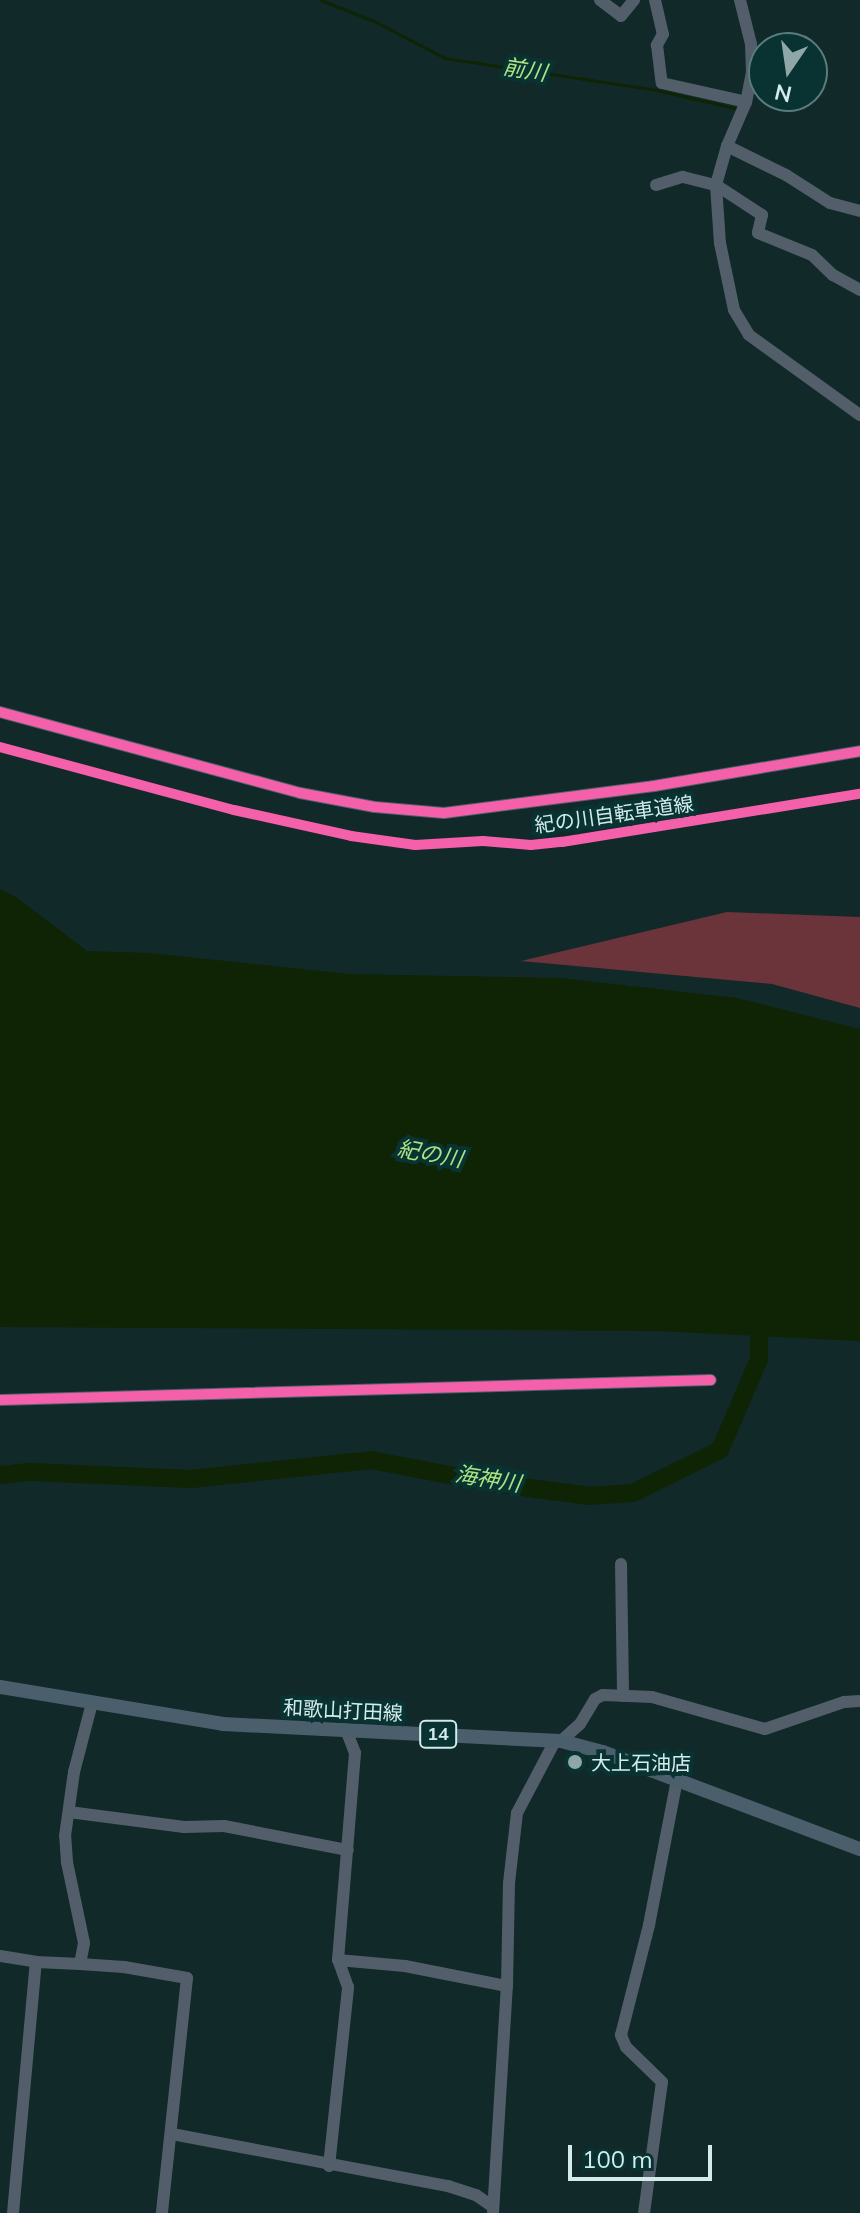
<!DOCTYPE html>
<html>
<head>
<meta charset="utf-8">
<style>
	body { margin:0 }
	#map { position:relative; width:860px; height:2213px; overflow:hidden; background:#122929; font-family:Mulish,"Noto Sans JP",sans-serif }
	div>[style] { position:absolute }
	.green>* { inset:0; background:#6b333a }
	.water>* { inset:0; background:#0e2404 }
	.stream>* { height:3px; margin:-1.5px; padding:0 1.5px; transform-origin:1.5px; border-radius:1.5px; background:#0e2404 }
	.river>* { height:18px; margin:-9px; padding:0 9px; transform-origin:9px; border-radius:9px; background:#0e2404 }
	.minor>* { height:12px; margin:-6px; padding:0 6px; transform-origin:6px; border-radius:6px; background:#525f6b }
	.major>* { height:14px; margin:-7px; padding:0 7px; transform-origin:7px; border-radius:7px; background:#4a5f6b }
	.cycleway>* { height:10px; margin:-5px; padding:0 5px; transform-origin:5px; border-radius:5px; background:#f560ab }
	.dots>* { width:22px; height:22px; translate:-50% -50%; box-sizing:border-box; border:4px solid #093232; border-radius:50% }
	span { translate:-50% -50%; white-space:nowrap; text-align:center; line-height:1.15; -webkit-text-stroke:8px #093232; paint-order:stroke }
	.shield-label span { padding:2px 6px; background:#093232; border:2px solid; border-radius:6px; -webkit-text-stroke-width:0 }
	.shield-label { font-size:18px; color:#d2eceb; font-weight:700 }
	.street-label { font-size:20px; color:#d2eceb }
	.poi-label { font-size:20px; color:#d2eceb }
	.left { translate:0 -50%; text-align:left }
	.water-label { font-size:22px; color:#a9e583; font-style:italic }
	.north { position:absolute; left:748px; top:32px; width:80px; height:80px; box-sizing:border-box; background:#093232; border:2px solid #597c7c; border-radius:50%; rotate:193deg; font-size:22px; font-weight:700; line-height:32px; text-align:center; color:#d2eceb }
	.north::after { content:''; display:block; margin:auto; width:28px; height:36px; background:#8fa8a7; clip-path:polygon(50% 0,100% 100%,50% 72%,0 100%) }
	.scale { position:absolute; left:568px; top:2145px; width:144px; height:36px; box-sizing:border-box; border:4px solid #d2eceb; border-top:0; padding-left:10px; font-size:24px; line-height:28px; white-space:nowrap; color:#d2eceb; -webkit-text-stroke:6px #093232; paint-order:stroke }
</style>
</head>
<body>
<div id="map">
	<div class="green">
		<div style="clip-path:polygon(727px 912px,860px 917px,860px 1008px,772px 984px,521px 961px)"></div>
	</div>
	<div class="water">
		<div style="clip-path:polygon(0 889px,16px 897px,87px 951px,150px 953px,349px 974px,560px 978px,737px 998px,860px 1029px,860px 1341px,658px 1331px,0 1327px)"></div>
	</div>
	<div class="stream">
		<div style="left:321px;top:0;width:59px;rotate:21.8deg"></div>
		<div style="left:376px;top:22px;width:78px;rotate:27.6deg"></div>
		<div style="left:445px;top:58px;width:213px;rotate:8.6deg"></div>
		<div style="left:656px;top:90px;width:84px;rotate:13deg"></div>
	</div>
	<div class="river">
		<div style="left:0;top:1475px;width:31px;rotate:-6deg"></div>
		<div style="left:31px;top:1472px;width:160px;rotate:2.5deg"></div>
		<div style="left:191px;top:1479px;width:181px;rotate:-6deg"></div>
		<div style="left:371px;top:1460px;width:116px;rotate:10.9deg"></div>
		<div style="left:485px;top:1482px;width:106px;rotate:7.6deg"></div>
		<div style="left:590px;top:1496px;width:43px;rotate:-4deg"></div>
		<div style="left:633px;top:1493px;width:97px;rotate:-26.3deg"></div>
		<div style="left:720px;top:1450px;width:99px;rotate:-66.8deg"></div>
		<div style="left:759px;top:1359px;width:47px;rotate:-90deg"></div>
	</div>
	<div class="minor">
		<div style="left:600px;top:0;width:26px;rotate:37deg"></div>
		<div style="left:621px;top:16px;width:21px;rotate:-51deg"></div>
		<div style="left:655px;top:0;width:35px;rotate:77deg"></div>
		<div style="left:663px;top:34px;width:13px;rotate:119deg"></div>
		<div style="left:657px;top:45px;width:38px;rotate:83deg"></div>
		<div style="left:662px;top:83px;width:86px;rotate:12.7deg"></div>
		<div style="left:740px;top:0;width:45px;rotate:76deg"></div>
		<div style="left:751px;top:44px;width:28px;rotate:88deg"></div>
		<div style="left:752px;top:72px;width:31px;rotate:101deg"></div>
		<div style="left:746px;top:102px;width:48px;rotate:113.4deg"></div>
		<div style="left:727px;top:146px;width:41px;rotate:105.8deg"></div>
		<div style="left:716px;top:185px;width:58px;rotate:86.1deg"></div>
		<div style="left:720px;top:243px;width:68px;rotate:78.2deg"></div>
		<div style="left:734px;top:310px;width:29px;rotate:59deg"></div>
		<div style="left:749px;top:335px;width:137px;rotate:35.8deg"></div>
		<div style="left:727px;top:146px;width:66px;rotate:26.2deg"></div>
		<div style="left:786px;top:175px;width:52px;rotate:32.5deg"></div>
		<div style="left:830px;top:203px;width:31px;rotate:15deg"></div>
		<div style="left:656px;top:185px;width:28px;rotate:-17deg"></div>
		<div style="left:683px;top:177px;width:34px;rotate:14deg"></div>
		<div style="left:716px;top:185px;width:55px;rotate:33.1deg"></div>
		<div style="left:762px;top:215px;width:18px;rotate:103deg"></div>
		<div style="left:758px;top:233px;width:58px;rotate:22.2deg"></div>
		<div style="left:812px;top:255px;width:29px;rotate:44deg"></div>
		<div style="left:833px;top:275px;width:31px;rotate:29deg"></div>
		<div style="left:0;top:712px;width:311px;rotate:15.1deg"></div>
		<div style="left:300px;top:793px;width:76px;rotate:10.6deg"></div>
		<div style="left:375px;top:807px;width:69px;rotate:5deg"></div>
		<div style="left:444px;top:813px;width:212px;rotate:-7.3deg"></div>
		<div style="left:654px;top:786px;width:209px;rotate:-9.6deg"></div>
		<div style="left:0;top:1400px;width:711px;rotate:-1.61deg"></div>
		<div style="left:621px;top:1564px;width:132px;rotate:89.1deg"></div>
		<div style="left:561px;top:1741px;width:25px;rotate:-42deg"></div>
		<div style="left:580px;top:1724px;width:29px;rotate:-59deg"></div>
		<div style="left:595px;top:1699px;width:9px;rotate:-27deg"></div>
		<div style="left:603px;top:1695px;width:49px;rotate:2.3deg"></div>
		<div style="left:652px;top:1697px;width:117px;rotate:15.8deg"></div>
		<div style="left:765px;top:1729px;width:83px;rotate:-18.9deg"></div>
		<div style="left:844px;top:1702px;width:16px;rotate:-4deg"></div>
		<div style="left:69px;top:1812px;width:116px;rotate:7.4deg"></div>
		<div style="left:184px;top:1827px;width:40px;rotate:-1.4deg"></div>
		<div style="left:224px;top:1826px;width:126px;rotate:11deg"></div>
		<div style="left:0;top:1956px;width:36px;rotate:9deg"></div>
		<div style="left:338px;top:1960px;width:67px;rotate:5.1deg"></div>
		<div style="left:405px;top:1966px;width:104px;rotate:11.1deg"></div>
		<div style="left:80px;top:1964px;width:44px;rotate:3.9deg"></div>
		<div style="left:124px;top:1967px;width:64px;rotate:9.9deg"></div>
		<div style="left:187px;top:1978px;width:236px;rotate:96.1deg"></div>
		<div style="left:172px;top:2134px;width:281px;rotate:10.7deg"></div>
		<div style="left:448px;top:2186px;width:29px;rotate:18deg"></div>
		<div style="left:476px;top:2195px;width:19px;rotate:35deg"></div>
		<div style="left:329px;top:2166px;width:180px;rotate:-83.9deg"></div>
		<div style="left:348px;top:1987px;width:29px;rotate:-110deg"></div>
		<div style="left:338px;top:1960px;width:208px;rotate:-85.3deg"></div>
		<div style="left:355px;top:1753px;width:25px;rotate:-111deg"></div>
		<div style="left:13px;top:2213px;width:252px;rotate:-84.8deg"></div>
		<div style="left:36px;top:1962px;width:44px;rotate:2.6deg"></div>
		<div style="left:80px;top:1964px;width:21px;rotate:-79deg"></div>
		<div style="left:84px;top:1943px;width:83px;rotate:-101.9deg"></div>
		<div style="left:67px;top:1862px;width:26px;rotate:-94deg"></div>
		<div style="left:65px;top:1836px;width:65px;rotate:-82deg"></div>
		<div style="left:74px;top:1772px;width:71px;rotate:-75.4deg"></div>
		<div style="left:493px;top:2213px;width:227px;rotate:-86.5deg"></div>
		<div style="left:507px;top:1986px;width:103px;rotate:-88.9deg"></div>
		<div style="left:509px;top:1883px;width:70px;rotate:-83.5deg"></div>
		<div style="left:517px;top:1813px;width:81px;rotate:-62.2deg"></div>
		<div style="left:644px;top:2213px;width:132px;rotate:-82.2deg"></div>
		<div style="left:662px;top:2082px;width:50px;rotate:-135.8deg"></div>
		<div style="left:626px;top:2047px;width:13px;rotate:-113deg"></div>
		<div style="left:621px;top:2035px;width:114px;rotate:-75.7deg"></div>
		<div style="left:649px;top:1925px;width:149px;rotate:-79.1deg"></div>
	</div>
	<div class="major">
		<div style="left:0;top:1687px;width:226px;rotate:9.4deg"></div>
		<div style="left:223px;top:1724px;width:338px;rotate:2.9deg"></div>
		<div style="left:561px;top:1741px;width:43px;rotate:14.7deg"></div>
		<div style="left:603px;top:1752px;width:275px;rotate:20.7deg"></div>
	</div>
	<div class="cycleway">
		<div style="left:0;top:712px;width:311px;rotate:15.1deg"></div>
		<div style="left:300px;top:793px;width:76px;rotate:10.6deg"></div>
		<div style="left:375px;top:807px;width:69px;rotate:5deg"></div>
		<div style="left:444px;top:813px;width:212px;rotate:-7.3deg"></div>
		<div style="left:654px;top:786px;width:209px;rotate:-9.6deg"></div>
		<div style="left:0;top:747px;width:242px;rotate:15.1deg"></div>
		<div style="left:234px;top:810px;width:120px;rotate:12.5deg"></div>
		<div style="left:351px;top:836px;width:65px;rotate:8deg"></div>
		<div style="left:415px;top:845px;width:68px;rotate:-3.4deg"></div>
		<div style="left:483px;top:841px;width:48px;rotate:4.8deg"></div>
		<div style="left:531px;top:845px;width:31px;rotate:-6deg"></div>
		<div style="left:562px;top:842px;width:302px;rotate:-9.2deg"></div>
		<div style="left:0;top:1400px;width:711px;rotate:-1.61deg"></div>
	</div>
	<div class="dots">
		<div style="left:575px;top:1762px;background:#8fa8a7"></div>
	</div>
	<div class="shield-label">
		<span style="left:438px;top:1734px">14</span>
	</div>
	<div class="street-label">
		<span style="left:614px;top:814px;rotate:-8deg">紀の川自転車道線</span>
		<span style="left:343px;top:1710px;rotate:3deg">和歌山打田線</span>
	</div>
	<div class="poi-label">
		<span class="left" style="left:591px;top:1762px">大上石油店</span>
	</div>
	<div class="water-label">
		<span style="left:525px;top:70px;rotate:9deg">前川</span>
		<span style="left:430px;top:1154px;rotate:10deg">紀の川</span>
		<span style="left:488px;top:1479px;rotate:9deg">海神川</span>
	</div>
	<div class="north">N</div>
	<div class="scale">100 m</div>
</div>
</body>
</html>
